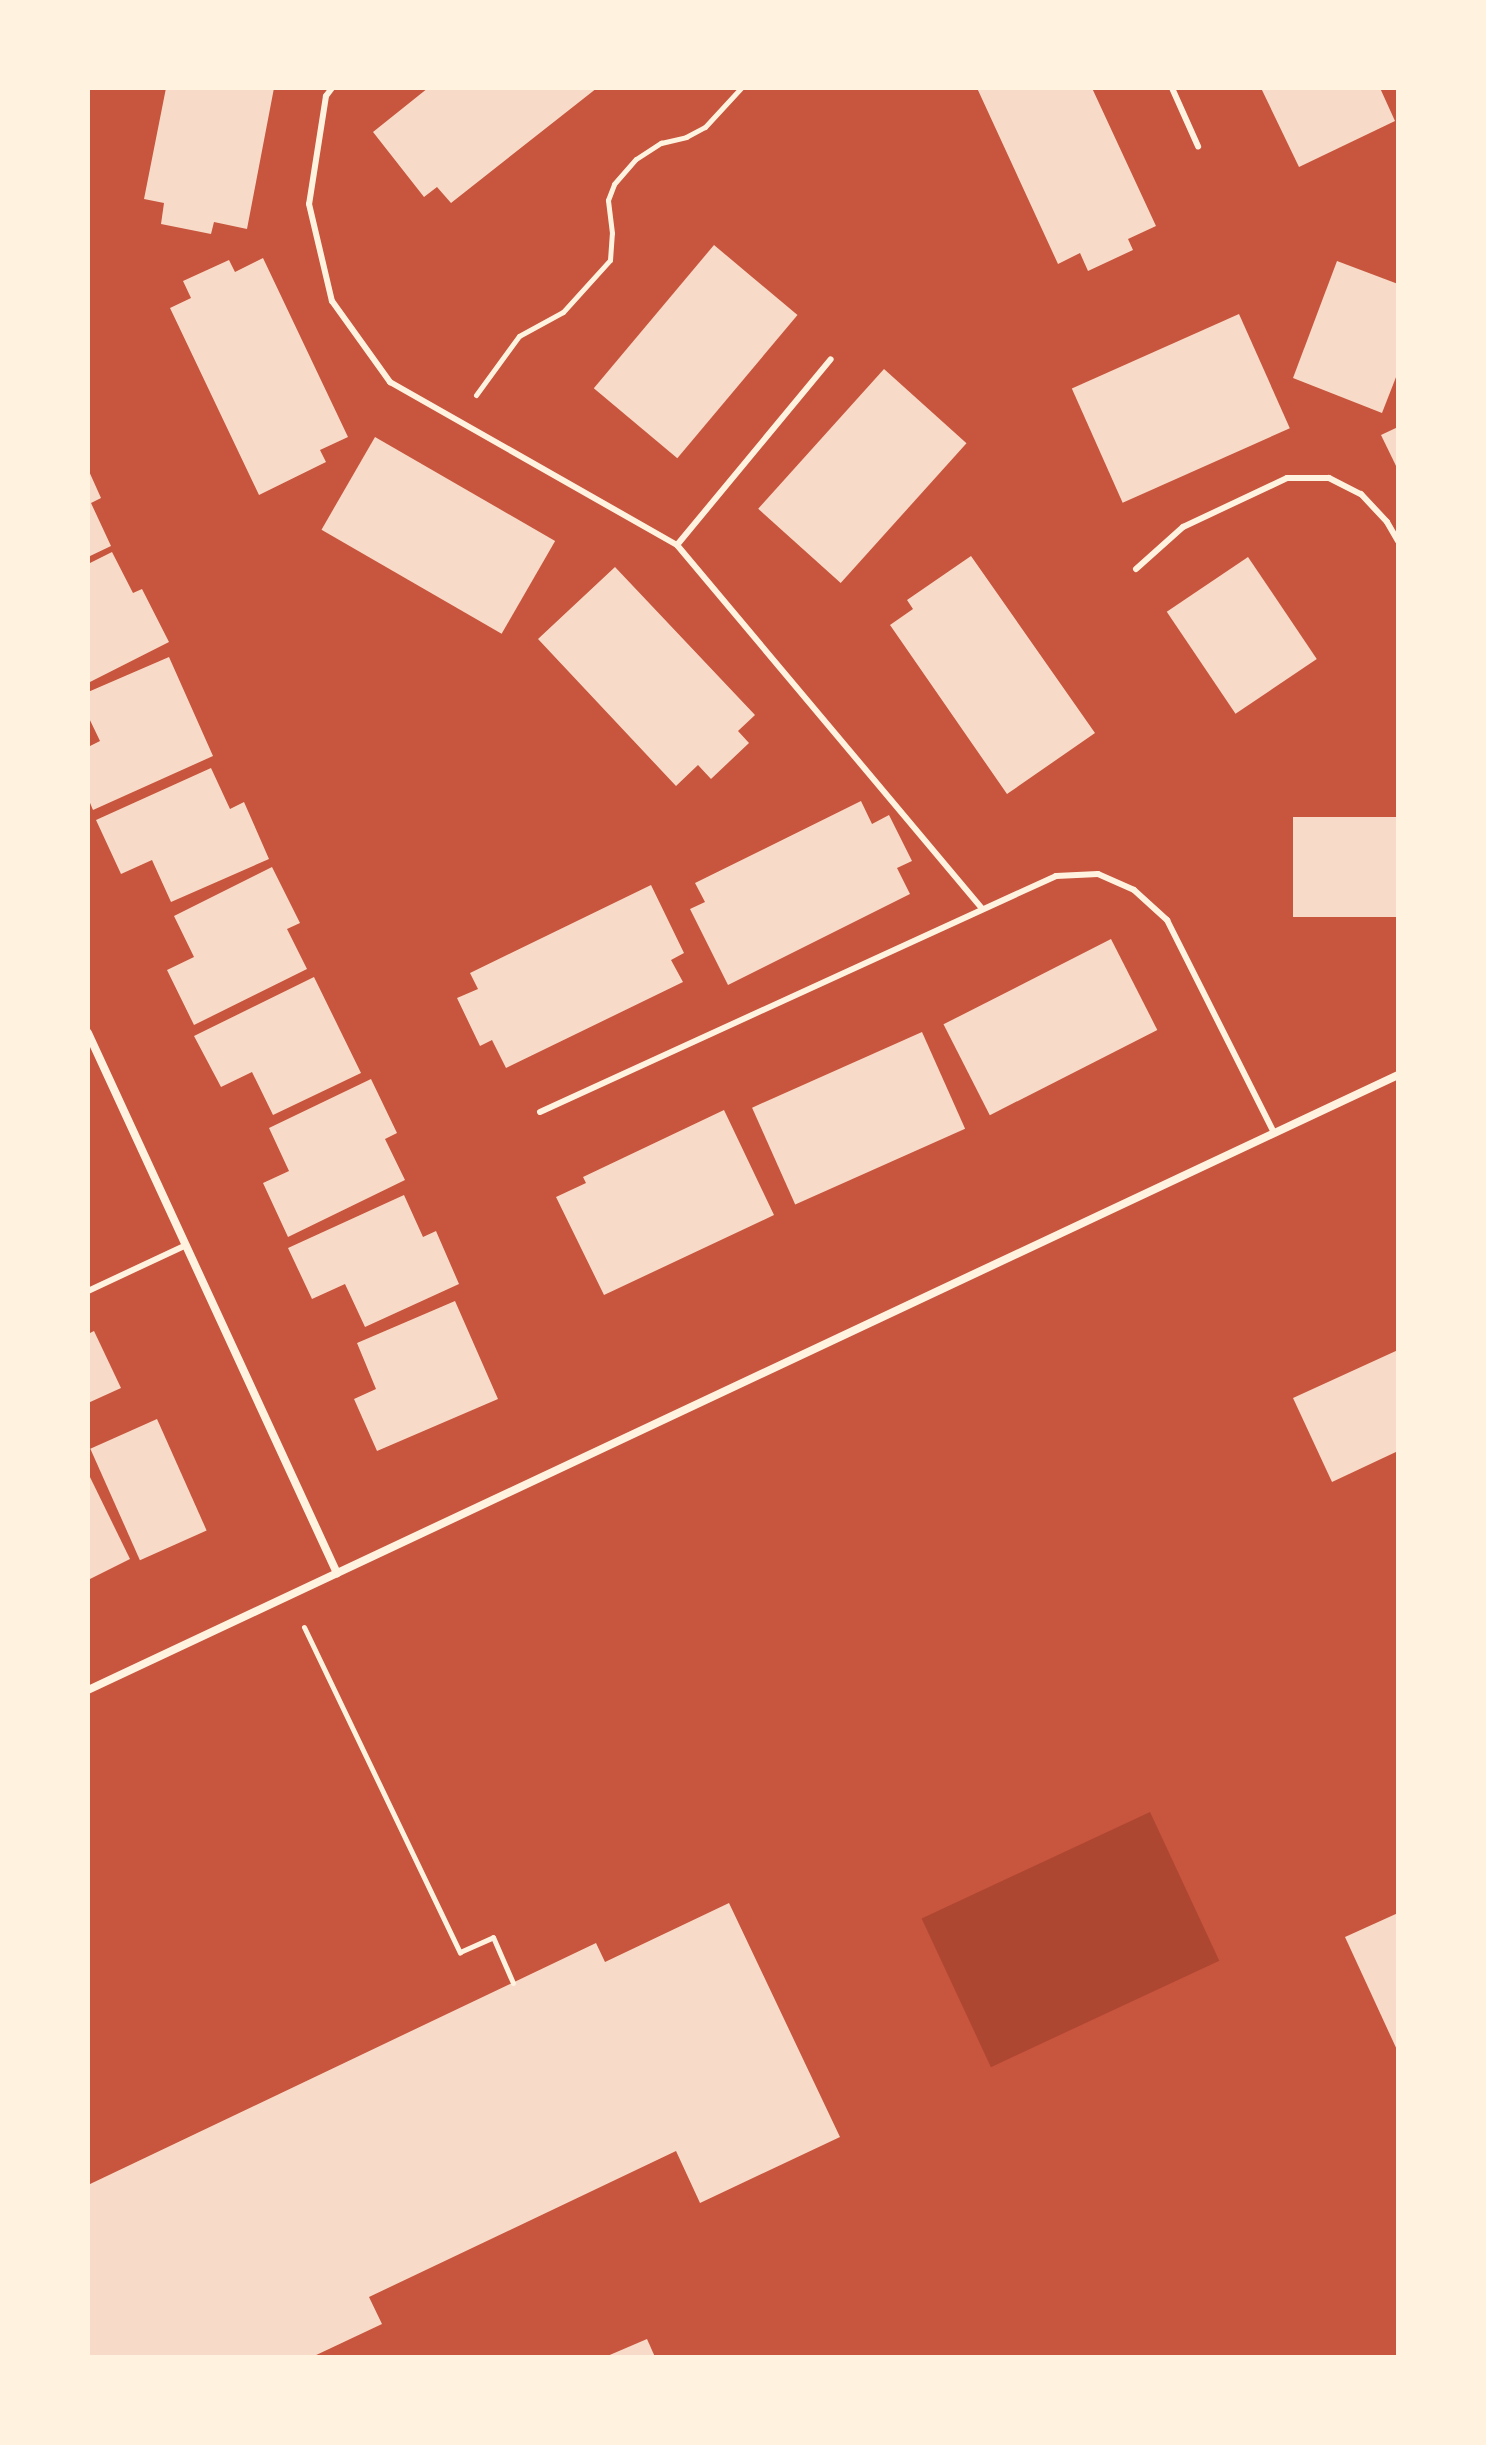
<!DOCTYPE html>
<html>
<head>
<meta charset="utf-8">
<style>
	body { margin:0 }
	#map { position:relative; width:1486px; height:2445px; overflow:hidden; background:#c8553d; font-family:Helvetica,sans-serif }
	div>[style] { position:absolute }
	.green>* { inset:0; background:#ae4732; transform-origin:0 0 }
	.building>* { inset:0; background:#f7dbc8; transform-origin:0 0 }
	.path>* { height:5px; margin:-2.5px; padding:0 2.5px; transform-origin:2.5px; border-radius:2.5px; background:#fff3e0 }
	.service>* { height:6px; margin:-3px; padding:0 3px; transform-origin:3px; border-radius:3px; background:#fff3e0 }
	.minor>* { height:8px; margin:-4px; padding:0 4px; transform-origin:4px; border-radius:4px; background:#fff3e0 }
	span { translate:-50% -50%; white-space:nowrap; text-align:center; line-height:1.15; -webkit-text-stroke:8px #fff3e0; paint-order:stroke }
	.frame { position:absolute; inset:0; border:90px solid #fff3e0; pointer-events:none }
</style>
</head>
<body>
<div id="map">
	<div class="green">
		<div style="left:1150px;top:1812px;width:164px;height:252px;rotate:65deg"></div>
	</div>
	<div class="building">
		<div style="clip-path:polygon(166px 88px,274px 88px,247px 229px,214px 222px,211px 234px,161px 224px,164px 203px,144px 199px)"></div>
		<div style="clip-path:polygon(428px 88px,597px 88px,451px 203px,437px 187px,424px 197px,373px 132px)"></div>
		<div style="clip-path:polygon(977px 88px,1092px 88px,1156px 226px,1128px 239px,1133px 250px,1088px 271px,1080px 253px,1058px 264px)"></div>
		<div style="clip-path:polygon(1261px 88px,1380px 88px,1395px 121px,1299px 167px)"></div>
		<div style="left:714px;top:245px;width:109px;height:187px;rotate:40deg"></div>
		<div style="clip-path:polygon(263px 258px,348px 437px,320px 450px,326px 462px,259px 495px,170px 308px,191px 298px,183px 281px,229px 260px,235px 272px)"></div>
		<div style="clip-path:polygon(1337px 261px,1398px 284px,1398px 372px,1382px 413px,1293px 378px)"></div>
		<div style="left:1239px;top:314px;width:125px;height:183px;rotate:66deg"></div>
		<div style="left:884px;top:369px;width:111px;height:188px;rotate:42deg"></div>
		<div style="clip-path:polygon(1398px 427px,1398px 470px,1381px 435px)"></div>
		<div style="left:375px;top:437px;width:208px;height:107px;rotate:30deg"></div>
		<div style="clip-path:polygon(88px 469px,101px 498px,91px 503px,111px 546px,88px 557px)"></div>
		<div style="clip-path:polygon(112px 552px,133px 593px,142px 589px,169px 642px,88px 683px,88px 564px)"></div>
		<div style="clip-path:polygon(971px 556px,1095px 733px,1007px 794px,890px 625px,913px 609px,907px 600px)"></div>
		<div style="left:1248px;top:557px;width:123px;height:98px;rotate:56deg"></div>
		<div style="clip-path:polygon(615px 567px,755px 715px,738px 731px,749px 743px,711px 779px,698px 765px,676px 786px,538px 639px)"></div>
		<div style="clip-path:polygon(169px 657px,213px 756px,93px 810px,88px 798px,88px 747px,100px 741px,88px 716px,88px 692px)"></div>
		<div style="clip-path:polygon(211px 768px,230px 809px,244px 802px,269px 859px,171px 902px,152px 860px,121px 874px,96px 820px)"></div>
		<div style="clip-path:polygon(861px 801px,872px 824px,889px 815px,912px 861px,897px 868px,910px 894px,728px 985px,690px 909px,705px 902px,695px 883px)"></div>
		<div style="left:1398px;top:817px;width:100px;height:105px;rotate:90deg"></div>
		<div style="clip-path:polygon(272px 867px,300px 923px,287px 929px,307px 969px,194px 1025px,167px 970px,194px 957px,174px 916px)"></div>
		<div style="clip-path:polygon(651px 885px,684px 953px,671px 960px,683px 982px,506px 1068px,492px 1040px,480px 1046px,457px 998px,478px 989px,470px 973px)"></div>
		<div style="left:1111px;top:939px;width:102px;height:188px;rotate:63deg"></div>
		<div style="clip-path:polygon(314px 977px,361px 1073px,273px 1115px,252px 1072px,221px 1087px,194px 1036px)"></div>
		<div style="left:922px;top:1032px;width:106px;height:186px;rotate:66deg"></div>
		<div style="clip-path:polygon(371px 1079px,397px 1133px,385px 1139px,405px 1180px,288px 1237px,263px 1183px,289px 1171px,269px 1128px)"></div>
		<div style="clip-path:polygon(724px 1110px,774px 1215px,604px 1295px,556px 1197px,586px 1183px,583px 1177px)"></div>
		<div style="clip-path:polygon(404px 1195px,423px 1237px,436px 1231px,459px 1284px,365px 1327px,345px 1284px,312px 1299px,288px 1248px)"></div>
		<div style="clip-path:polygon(455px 1301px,498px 1399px,377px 1451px,354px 1399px,376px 1389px,357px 1343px)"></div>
		<div style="clip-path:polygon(94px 1331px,121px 1388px,88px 1403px,88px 1334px)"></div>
		<div style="clip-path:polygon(1398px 1350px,1398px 1451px,1332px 1482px,1293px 1398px)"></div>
		<div style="left:157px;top:1419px;width:122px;height:73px;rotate:66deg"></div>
		<div style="clip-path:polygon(88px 1473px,130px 1559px,88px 1580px)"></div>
		<div style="clip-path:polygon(729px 1903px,840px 2137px,700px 2203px,676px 2151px,369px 2297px,382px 2324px,312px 2357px,88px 2357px,88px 2185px,596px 1943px,605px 1962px)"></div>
		<div style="clip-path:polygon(1398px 1913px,1398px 2052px,1345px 1937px)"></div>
		<div style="clip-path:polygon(647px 2339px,655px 2357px,605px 2357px)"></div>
	</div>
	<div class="path">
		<div style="left:476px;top:395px;width:73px;rotate:-53.9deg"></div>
		<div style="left:519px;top:336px;width:50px;rotate:-28.6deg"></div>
		<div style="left:563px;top:312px;width:70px;rotate:-47.9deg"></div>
		<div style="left:610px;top:260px;width:27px;rotate:-86deg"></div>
		<div style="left:612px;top:233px;width:33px;rotate:-97deg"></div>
		<div style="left:608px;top:200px;width:17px;rotate:-69deg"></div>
		<div style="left:614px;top:184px;width:33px;rotate:-49deg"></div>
		<div style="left:636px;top:159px;width:30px;rotate:-33deg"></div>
		<div style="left:661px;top:143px;width:26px;rotate:-13deg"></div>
		<div style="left:686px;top:137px;width:21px;rotate:-28deg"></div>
		<div style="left:705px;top:127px;width:53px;rotate:-47.3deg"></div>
		<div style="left:304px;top:1627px;width:361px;rotate:64.4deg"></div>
		<div style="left:460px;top:1952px;width:36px;rotate:-24deg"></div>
		<div style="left:493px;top:1937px;width:50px;rotate:66.5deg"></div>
	</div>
	<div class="service">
		<div style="left:332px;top:88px;width:10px;rotate:127deg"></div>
		<div style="left:326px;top:96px;width:109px;rotate:98.9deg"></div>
		<div style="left:309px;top:204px;width:100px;rotate:76.7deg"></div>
		<div style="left:332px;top:301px;width:100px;rotate:54.4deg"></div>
		<div style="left:390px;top:382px;width:330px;rotate:29.6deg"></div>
		<div style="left:677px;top:545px;width:474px;rotate:50deg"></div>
		<div style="left:1172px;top:88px;width:64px;rotate:65.9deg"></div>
		<div style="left:677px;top:545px;width:241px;rotate:-50.4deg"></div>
		<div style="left:1136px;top:569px;width:63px;rotate:-41.8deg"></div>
		<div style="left:1183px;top:527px;width:115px;rotate:-25.2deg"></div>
		<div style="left:1287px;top:478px;width:42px"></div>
		<div style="left:1329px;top:478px;width:36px;rotate:27deg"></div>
		<div style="left:1361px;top:494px;width:38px;rotate:47deg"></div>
		<div style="left:1387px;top:522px;width:22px;rotate:60deg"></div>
		<div style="left:540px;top:1112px;width:567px;rotate:-24.58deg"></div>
		<div style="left:1056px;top:876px;width:42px;rotate:-2.7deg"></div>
		<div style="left:1098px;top:874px;width:39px;rotate:24deg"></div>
		<div style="left:1134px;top:890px;width:45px;rotate:42.3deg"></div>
		<div style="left:1167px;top:920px;width:238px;rotate:63.3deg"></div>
		<div style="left:88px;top:1291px;width:108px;rotate:-25.1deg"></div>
	</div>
	<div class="minor">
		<div style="left:88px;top:1033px;width:595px;rotate:65.25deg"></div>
		<div style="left:88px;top:1690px;width:1447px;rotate:-25.15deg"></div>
	</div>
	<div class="frame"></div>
</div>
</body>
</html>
